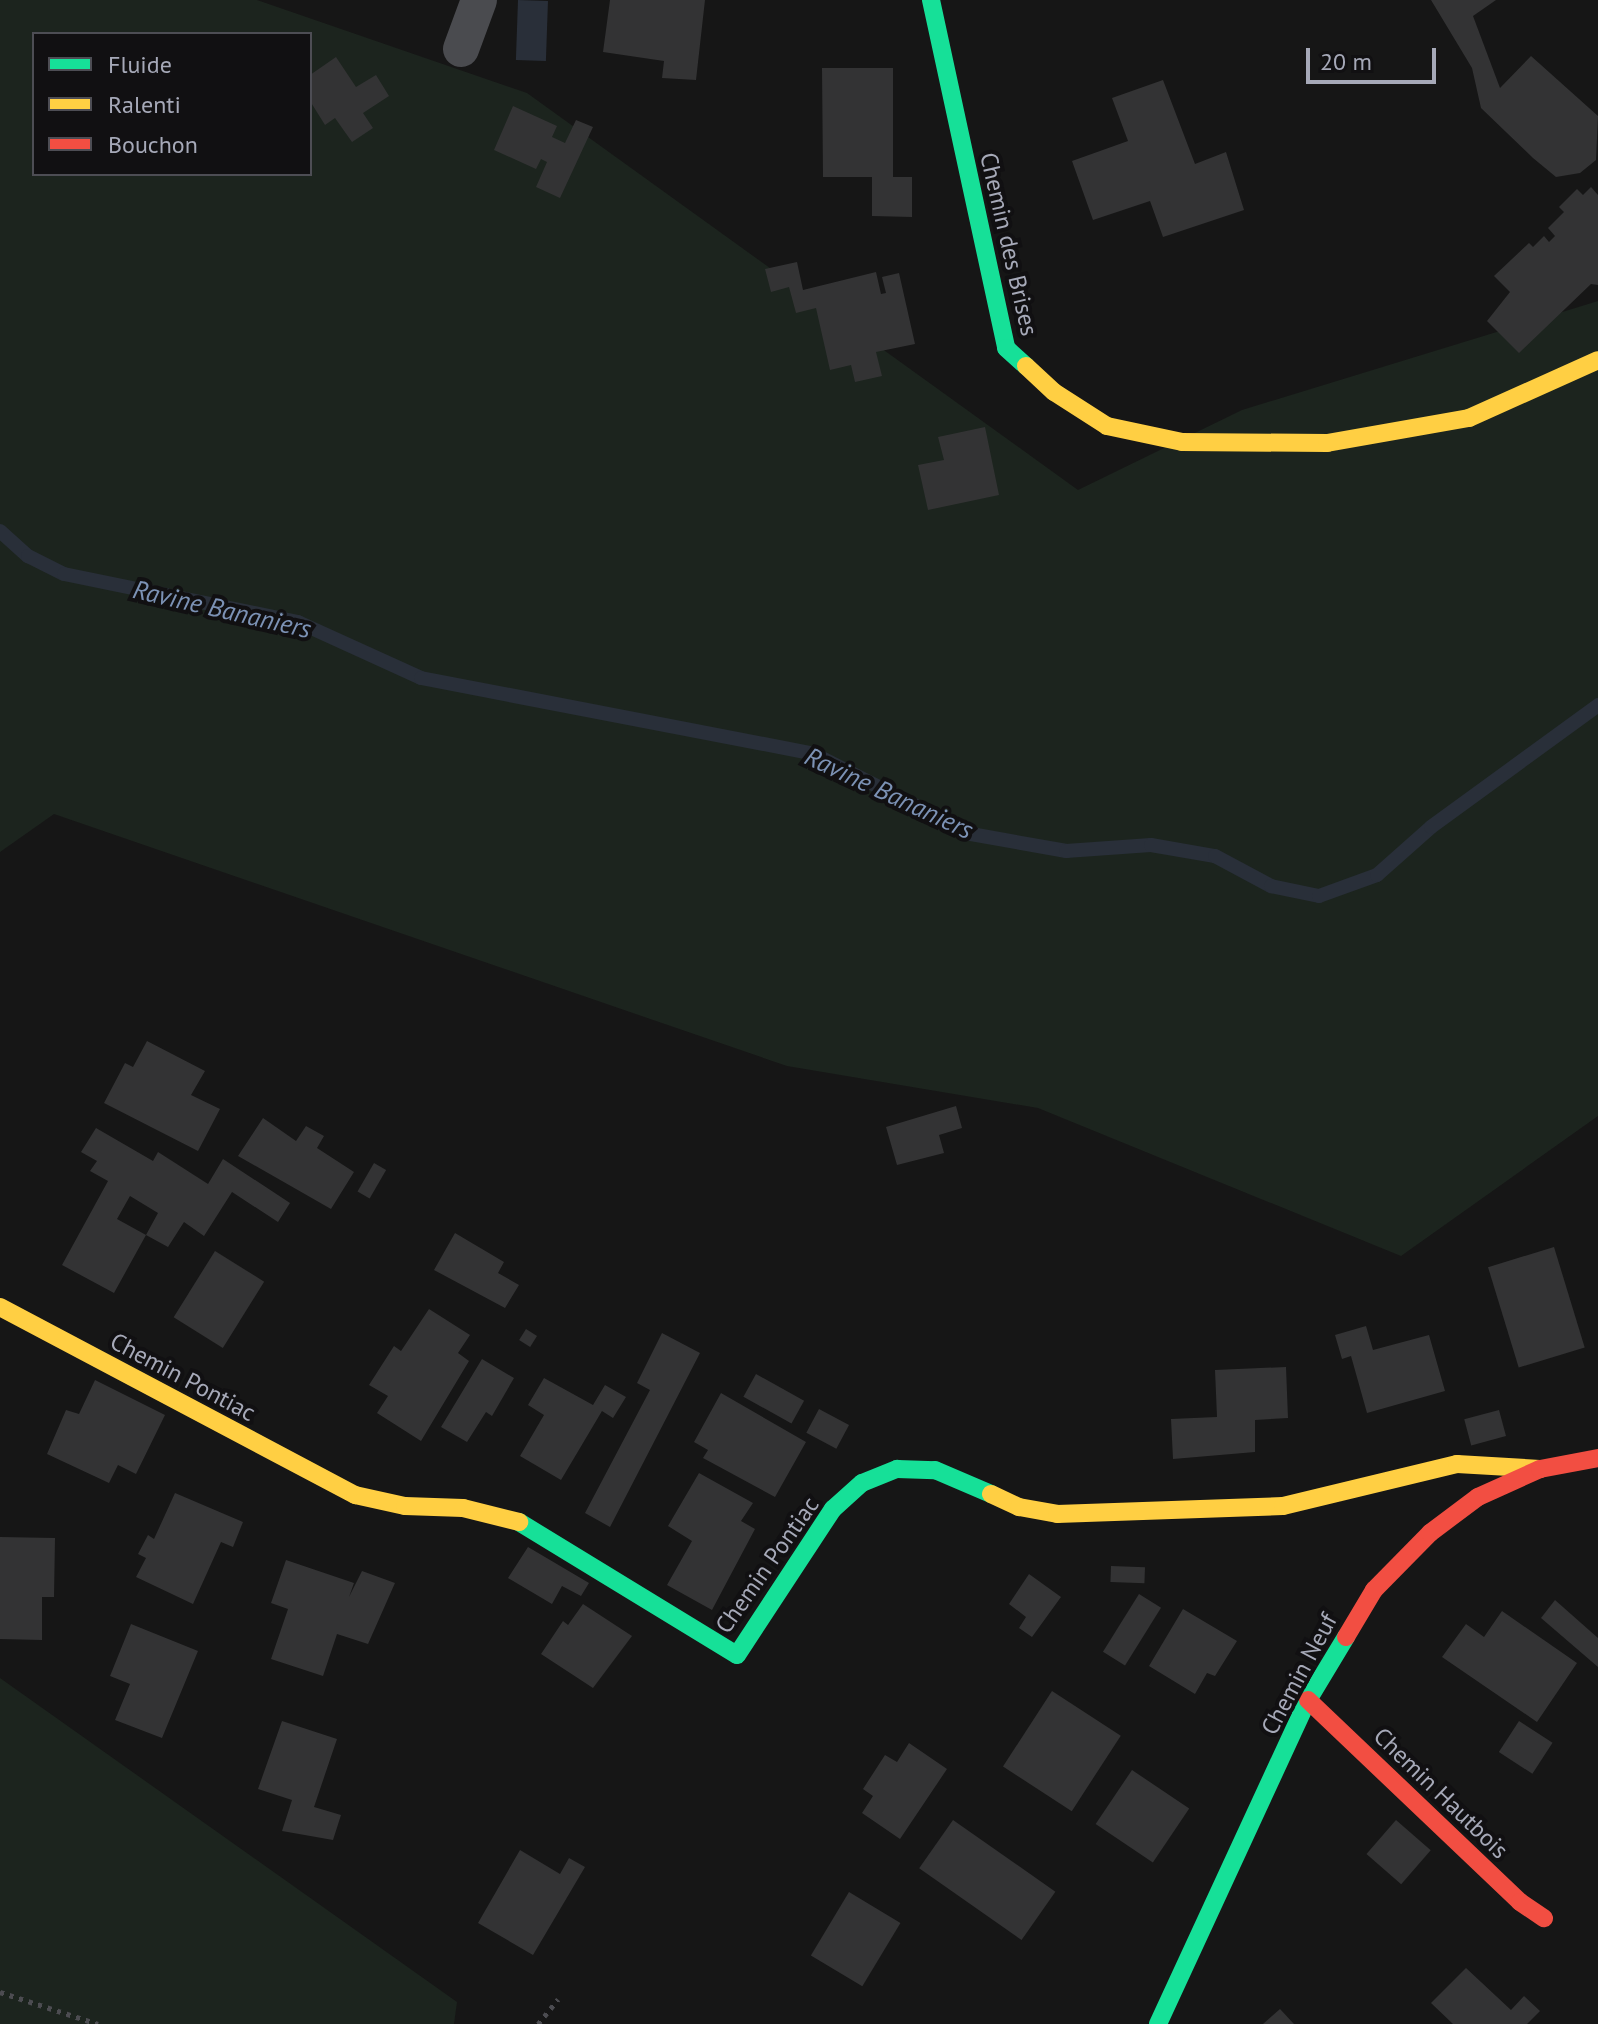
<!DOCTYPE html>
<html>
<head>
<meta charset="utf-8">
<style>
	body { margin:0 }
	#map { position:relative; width:1598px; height:2024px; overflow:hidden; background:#161616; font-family:"PT Sans",sans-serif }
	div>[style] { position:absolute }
	.green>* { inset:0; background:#1c241e }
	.water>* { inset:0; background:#292f39; transform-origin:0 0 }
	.stream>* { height:14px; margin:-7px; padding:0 7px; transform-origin:7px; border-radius:7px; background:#292f39 }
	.building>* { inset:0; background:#333334; transform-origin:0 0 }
	.path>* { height:5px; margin-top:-2.5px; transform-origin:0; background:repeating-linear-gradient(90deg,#4c4c51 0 4px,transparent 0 10px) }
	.street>* { height:36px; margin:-18px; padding:0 18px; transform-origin:18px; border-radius:18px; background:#4a4b4f }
	.fast>* { height:18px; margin:-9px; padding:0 9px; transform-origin:9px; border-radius:9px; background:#16e098 }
	.slow>* { height:18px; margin:-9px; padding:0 9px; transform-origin:9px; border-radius:9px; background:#ffcf43 }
	.jam>* { height:18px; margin:-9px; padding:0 9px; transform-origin:9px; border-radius:9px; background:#f24e42 }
	span { translate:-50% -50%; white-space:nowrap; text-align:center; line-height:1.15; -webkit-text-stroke:8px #111012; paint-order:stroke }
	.street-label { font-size:24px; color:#a6a9b8 }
	.water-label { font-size:26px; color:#7c92b5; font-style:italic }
	.legend { position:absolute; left:32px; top:32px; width:280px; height:144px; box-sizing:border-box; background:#111012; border:2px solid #4d4d54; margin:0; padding:10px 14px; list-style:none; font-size:24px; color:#a6a9b8 }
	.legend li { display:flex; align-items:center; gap:16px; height:40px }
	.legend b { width:40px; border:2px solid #4d4d54 }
	.scale { position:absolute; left:1306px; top:48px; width:130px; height:36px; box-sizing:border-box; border:4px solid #a6a9b8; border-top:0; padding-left:10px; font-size:24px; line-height:28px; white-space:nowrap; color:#a6a9b8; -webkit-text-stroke:6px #111012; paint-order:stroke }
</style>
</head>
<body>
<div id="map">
	<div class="green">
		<div style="clip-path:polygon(evenodd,0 0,257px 0,527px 93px,1078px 490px,1242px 410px,1598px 301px,1598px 1116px,1401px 1256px,1038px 1108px,787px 1066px,54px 814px,0 852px,0 0,34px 34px,310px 34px,310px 174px,34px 174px,34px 34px)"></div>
		<div style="clip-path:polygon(0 1678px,457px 2002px,454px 2024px,0 2024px)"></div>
	</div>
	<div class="water">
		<div style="left:518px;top:0;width:30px;height:60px;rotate:2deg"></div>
	</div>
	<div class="stream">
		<div style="left:0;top:531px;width:38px;rotate:42deg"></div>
		<div style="left:28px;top:556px;width:40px;rotate:26.6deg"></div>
		<div style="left:64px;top:574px;width:239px;rotate:11.6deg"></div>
		<div style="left:298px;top:622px;width:135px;rotate:24.5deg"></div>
		<div style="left:421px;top:678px;width:398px;rotate:10.9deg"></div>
		<div style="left:812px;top:753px;width:178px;rotate:27deg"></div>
		<div style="left:971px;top:834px;width:97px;rotate:10.1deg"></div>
		<div style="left:1066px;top:851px;width:85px;rotate:-4deg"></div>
		<div style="left:1151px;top:845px;width:65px;rotate:9.8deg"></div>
		<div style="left:1215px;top:856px;width:64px;rotate:28.2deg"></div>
		<div style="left:1271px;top:886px;width:49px;rotate:11.8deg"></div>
		<div style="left:1319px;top:896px;width:62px;rotate:-19.9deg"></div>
		<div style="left:1377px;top:875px;width:72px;rotate:-41.6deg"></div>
		<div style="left:1431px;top:827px;width:207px;rotate:-36.1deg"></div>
	</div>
	<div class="building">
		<div style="clip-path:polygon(610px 0,705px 0,696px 80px,662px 78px,664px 61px,603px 52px)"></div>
		<div style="clip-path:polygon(1431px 0,1496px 0,1473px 16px,1500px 88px,1531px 56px,1598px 116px,1596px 160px,1580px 173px,1556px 177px,1533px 158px,1481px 108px,1472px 68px)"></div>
		<div style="clip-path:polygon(336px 57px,356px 87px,376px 75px,389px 96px,363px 113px,373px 128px,352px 142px,335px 118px,325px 125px,310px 101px,310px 75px)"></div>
		<div style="clip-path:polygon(822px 68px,893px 68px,893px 177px,912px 177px,912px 217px,872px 216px,872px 177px,823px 177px)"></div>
		<div style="clip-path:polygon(1163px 80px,1195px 164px,1226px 152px,1244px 210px,1163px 237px,1150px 201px,1093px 220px,1072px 161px,1128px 141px,1112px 98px)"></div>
		<div style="clip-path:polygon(513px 106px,557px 126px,552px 137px,565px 143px,576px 120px,593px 127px,560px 198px,536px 187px,547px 162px,541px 159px,536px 169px,494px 150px)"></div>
		<div style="clip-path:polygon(1591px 187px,1598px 195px,1598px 285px,1591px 284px,1519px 353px,1487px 321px,1510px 292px,1494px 276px,1529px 243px,1533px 247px,1544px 236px,1549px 242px,1555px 236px,1548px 228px,1564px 212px,1559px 207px,1577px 189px,1583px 195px)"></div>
		<div style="clip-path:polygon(797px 262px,803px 290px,876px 272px,881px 294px,886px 293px,882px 277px,899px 273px,915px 344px,876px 352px,882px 376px,855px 382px,851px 365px,830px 370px,816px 308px,796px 313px,789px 287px,771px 292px,765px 269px)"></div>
		<div style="clip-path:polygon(985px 427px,999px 495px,928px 510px,918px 465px,944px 460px,938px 437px)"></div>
		<div style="clip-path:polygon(147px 1041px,205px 1071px,191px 1095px,220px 1109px,198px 1151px,104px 1103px,125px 1063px,133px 1067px)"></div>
		<div style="clip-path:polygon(956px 1106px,962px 1128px,939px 1135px,944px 1153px,897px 1165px,886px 1127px)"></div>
		<div style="clip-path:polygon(263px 1118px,296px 1141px,306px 1126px,324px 1136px,317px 1148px,354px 1172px,331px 1209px,238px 1156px)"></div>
		<div style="clip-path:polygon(96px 1128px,153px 1161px,158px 1152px,208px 1184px,223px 1159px,290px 1203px,278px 1222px,232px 1192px,204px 1236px,184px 1222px,168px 1247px,146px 1235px,158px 1213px,130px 1196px,117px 1219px,146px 1235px,114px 1293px,62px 1265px,108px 1181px,90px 1171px,97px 1161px,81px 1152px)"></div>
		<div style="left:374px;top:1163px;width:14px;height:33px;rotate:30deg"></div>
		<div style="clip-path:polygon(455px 1233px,504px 1262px,498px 1273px,519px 1285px,505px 1308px,434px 1270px)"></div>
		<div style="left:1554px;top:1247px;width:105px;height:69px;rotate:73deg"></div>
		<div style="left:215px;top:1251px;width:58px;height:78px;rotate:32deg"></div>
		<div style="clip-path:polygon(429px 1309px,470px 1335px,458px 1353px,469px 1361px,421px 1441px,377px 1413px,388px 1396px,369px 1385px,394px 1346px,401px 1351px)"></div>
		<div style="clip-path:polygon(1366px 1326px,1373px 1350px,1429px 1335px,1445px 1391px,1367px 1413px,1351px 1356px,1342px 1359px,1335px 1335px)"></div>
		<div style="left:526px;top:1329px;width:13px;height:13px;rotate:32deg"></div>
		<div style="clip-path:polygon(662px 1333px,700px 1353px,610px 1527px,585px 1513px,650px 1390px,637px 1383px)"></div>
		<div style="clip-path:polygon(482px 1359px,514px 1378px,492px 1416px,486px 1412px,467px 1442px,441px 1427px)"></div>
		<div style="clip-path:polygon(1286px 1367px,1288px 1418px,1255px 1420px,1255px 1452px,1173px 1459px,1171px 1419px,1217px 1417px,1215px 1370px)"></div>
		<div style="left:756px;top:1374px;width:55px;height:26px;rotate:29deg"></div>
		<div style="clip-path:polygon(544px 1378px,593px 1405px,605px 1385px,626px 1397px,613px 1418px,602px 1411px,561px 1480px,520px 1456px,544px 1415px,528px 1405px)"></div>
		<div style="clip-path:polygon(95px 1380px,165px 1415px,136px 1474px,118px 1465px,109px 1483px,47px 1454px,66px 1410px,79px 1414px)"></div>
		<div style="clip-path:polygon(721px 1393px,806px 1442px,775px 1497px,703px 1458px,708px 1450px,694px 1442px)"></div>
		<div style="left:819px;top:1409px;width:34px;height:27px;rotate:28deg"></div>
		<div style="left:1499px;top:1410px;width:27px;height:36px;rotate:75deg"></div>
		<div style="clip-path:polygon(699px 1473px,753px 1503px,741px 1521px,755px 1529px,712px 1610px,667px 1585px,692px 1541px,668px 1526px)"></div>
		<div style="clip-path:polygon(175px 1493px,243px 1522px,233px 1547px,221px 1542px,193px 1604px,136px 1577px,146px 1558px,138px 1554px,148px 1535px,154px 1539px)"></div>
		<div style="clip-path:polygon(0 1537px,55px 1538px,54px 1597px,42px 1597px,42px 1640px,0 1639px)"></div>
		<div style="clip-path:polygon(528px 1547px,589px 1583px,581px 1596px,562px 1586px,552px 1604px,508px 1578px)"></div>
		<div style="clip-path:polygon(286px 1560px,354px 1583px,349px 1597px,362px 1571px,395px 1583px,368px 1644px,337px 1634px,323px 1676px,271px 1659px,288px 1609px,271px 1603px)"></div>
		<div style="left:1111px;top:1566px;width:34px;height:16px;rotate:2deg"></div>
		<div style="clip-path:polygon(1029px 1574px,1061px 1597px,1032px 1637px,1019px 1628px,1026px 1617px,1009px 1604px)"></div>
		<div style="left:1139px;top:1594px;width:26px;height:68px;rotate:32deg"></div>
		<div style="clip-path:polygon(1555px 1600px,1598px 1638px,1598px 1667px,1541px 1618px)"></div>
		<div style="clip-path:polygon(583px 1604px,632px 1636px,593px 1688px,541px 1654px,563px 1621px,568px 1625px)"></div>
		<div style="clip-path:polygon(1183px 1609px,1237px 1641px,1215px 1676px,1207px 1673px,1195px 1694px,1149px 1666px)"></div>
		<div style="clip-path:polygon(1502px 1611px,1577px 1663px,1537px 1722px,1442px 1657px,1466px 1624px,1484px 1637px)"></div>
		<div style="clip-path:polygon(131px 1624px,198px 1651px,162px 1738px,115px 1720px,130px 1684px,110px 1676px)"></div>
		<div style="left:1052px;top:1691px;width:82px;height:90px;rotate:33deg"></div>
		<div style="clip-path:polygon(282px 1721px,337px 1739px,314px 1807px,341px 1815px,333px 1840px,282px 1831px,292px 1800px,258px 1789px)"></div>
		<div style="left:1519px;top:1721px;width:40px;height:37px;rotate:33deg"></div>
		<div style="clip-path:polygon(909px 1743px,947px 1769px,900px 1839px,862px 1813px,873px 1796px,863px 1789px,885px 1755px,897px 1762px)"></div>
		<div style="left:1132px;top:1770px;width:69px;height:65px;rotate:34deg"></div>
		<div style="left:953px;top:1820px;width:125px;height:59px;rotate:35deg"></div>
		<div style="left:1396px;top:1820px;width:46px;height:45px;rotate:41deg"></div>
		<div style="clip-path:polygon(520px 1850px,560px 1874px,569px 1858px,585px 1867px,533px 1955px,478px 1923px)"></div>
		<div style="left:849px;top:1892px;width:60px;height:74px;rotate:31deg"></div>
		<div style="clip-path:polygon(1466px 1968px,1511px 2010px,1524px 1996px,1540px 2011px,1527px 2024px,1453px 2024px,1431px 2003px)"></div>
		<div style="clip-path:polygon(1280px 2009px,1294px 2024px,1263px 2024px)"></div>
	</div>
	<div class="path">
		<div style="left:0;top:1992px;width:103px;rotate:18.1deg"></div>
		<div style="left:538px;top:2024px;width:32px;rotate:-51deg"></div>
	</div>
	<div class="street">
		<div style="left:461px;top:49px;width:52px;rotate:-69.8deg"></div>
	</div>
	<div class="fast">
		<div style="left:931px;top:0;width:356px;rotate:77.8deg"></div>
		<div style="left:1006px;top:348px;width:27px;rotate:42deg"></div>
		<div style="left:519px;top:1522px;width:255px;rotate:31.4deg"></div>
		<div style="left:737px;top:1655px;width:175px;rotate:-56.7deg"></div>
		<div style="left:833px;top:1509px;width:39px;rotate:-42deg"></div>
		<div style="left:862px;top:1483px;width:38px;rotate:-22deg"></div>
		<div style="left:897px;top:1469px;width:38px;rotate:2deg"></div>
		<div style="left:935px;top:1470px;width:61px;rotate:23.2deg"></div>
		<div style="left:1158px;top:2024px;width:357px;rotate:-65.2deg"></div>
		<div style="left:1308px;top:1700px;width:74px;rotate:-58.9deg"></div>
	</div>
	<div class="slow">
		<div style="left:1026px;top:366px;width:38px;rotate:43deg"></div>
		<div style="left:1054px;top:392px;width:63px;rotate:32.7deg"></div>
		<div style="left:1107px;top:426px;width:77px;rotate:12deg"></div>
		<div style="left:1182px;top:442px;width:145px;rotate:0.4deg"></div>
		<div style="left:1327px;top:443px;width:144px;rotate:-10deg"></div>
		<div style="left:1469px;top:418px;width:141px;rotate:-24.2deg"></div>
		<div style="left:0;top:1307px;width:402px;rotate:27.9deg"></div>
		<div style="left:355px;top:1495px;width:51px;rotate:12.4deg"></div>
		<div style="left:405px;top:1506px;width:58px;rotate:2deg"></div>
		<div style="left:463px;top:1508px;width:58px;rotate:14deg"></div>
		<div style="left:991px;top:1494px;width:31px;rotate:25deg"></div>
		<div style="left:1019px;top:1507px;width:39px;rotate:10deg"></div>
		<div style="left:1057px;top:1514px;width:226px;rotate:-2deg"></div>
		<div style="left:1283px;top:1506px;width:179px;rotate:-13.6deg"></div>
		<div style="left:1457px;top:1464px;width:83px;rotate:3.4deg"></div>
	</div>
	<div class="jam">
		<div style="left:1346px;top:1637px;width:55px;rotate:-59.2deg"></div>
		<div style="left:1374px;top:1590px;width:80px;rotate:-45.5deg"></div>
		<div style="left:1430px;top:1533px;width:60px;rotate:-36.9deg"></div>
		<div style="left:1478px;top:1497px;width:68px;rotate:-24.3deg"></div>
		<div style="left:1540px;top:1469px;width:59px;rotate:-10.7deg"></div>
		<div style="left:1308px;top:1700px;width:293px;rotate:43.6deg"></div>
		<div style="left:1520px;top:1902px;width:29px;rotate:34deg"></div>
	</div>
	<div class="street-label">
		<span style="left:1009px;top:244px;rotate:77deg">Chemin des Brises</span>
		<span style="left:183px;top:1377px;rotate:28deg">Chemin Pontiac</span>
		<span style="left:767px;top:1565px;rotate:-55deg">Chemin Pontiac</span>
		<span style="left:1299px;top:1674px;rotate:-62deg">Chemin Neuf</span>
		<span style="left:1441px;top:1793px;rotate:44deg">Chemin Hautbois</span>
	</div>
	<div class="water-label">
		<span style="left:222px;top:609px;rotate:13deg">Ravine Bananiers</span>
		<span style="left:889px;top:793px;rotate:25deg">Ravine Bananiers</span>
	</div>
	<ul class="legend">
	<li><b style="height:10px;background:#16e098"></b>Fluide</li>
	<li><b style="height:10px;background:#ffcf43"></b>Ralenti</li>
	<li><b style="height:10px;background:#f24e42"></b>Bouchon</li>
	</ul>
	<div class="scale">20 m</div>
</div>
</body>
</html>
